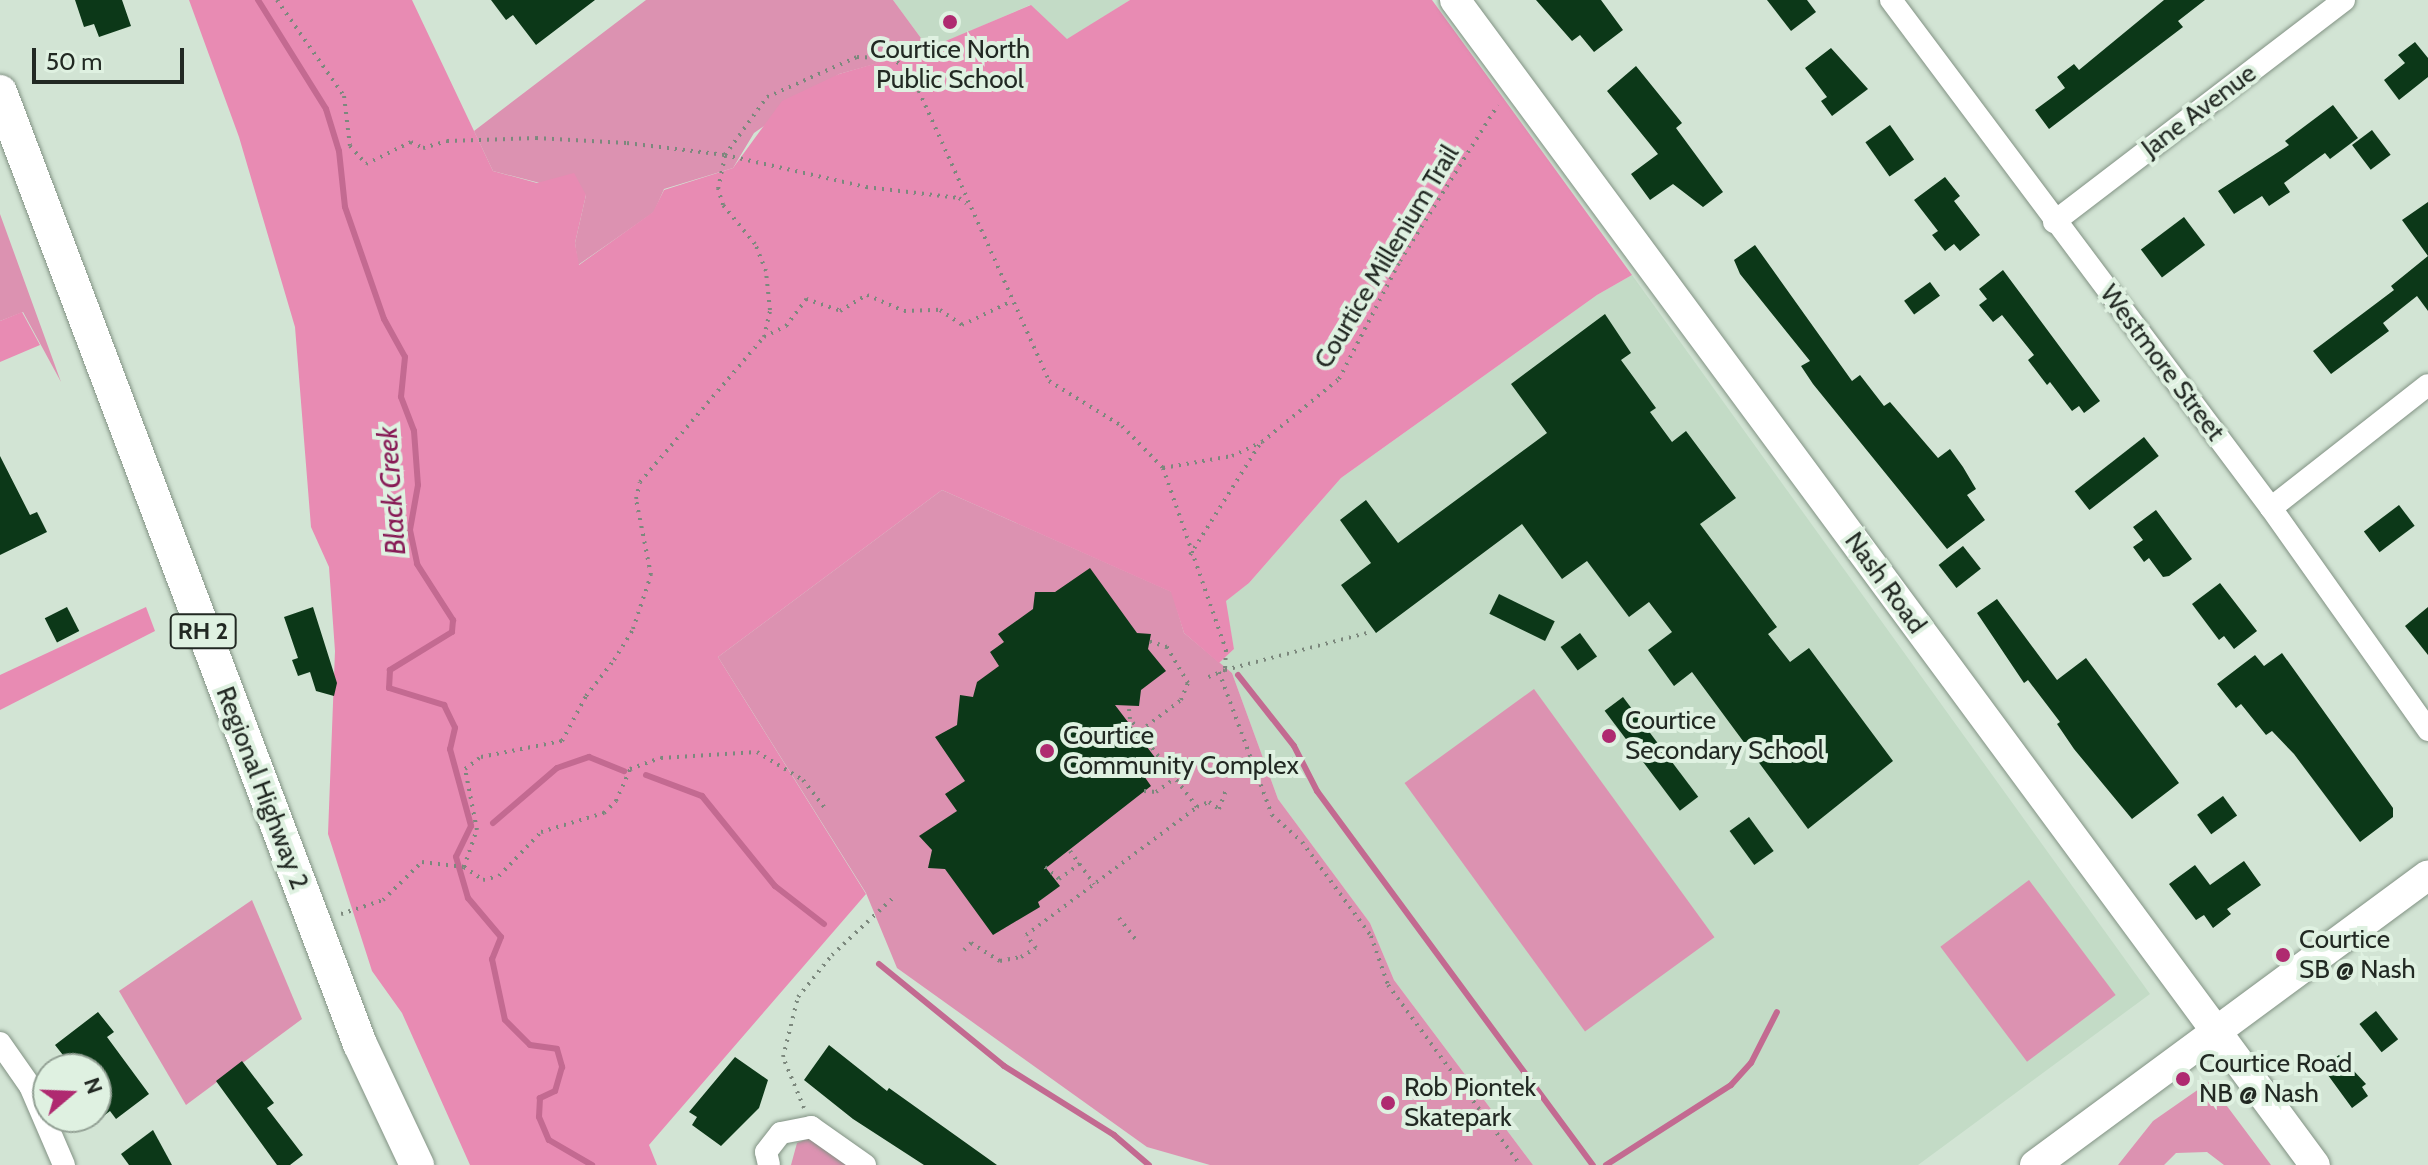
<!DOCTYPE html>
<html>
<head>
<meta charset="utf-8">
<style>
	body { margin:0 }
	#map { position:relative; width:2428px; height:1165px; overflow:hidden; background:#d2e4d4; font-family:Cabin,sans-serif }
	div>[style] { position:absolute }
	.built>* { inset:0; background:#c3dbc6 }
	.green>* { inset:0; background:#dc92b1; transform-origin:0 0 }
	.forest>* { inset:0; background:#e88bb3 }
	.stream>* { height:6px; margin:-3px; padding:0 3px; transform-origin:3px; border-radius:3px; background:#c36a91 }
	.building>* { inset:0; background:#0c3818; transform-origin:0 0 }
	.path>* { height:4px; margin-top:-2px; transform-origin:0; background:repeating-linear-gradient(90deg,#7c887d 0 2px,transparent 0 8px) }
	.roads { filter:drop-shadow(0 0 2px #829284) drop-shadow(0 0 2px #829284) }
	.street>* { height:22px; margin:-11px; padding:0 11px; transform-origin:11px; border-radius:11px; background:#fff }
	.secondary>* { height:30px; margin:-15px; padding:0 15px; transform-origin:15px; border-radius:15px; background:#fff }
	.primary>* { height:34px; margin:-17px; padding:0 17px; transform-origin:17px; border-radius:17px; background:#fff }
	.dots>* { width:22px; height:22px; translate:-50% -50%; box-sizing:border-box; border:4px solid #dff1e1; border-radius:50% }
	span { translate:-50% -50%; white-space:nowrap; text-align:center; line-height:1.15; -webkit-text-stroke:8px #dff1e1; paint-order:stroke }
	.shield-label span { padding:2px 6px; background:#dff1e1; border:2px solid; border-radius:6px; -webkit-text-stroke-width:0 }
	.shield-label { font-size:24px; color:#222923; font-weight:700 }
	.poi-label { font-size:26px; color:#222923 }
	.left { translate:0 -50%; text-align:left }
	.street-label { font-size:26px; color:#222923 }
	.water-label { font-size:28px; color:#871a55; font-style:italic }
	.north { position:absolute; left:32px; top:1053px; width:80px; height:80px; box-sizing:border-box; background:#dff1e1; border:2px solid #93a195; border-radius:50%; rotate:71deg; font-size:22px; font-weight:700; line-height:32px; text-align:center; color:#222923 }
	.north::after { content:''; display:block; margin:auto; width:28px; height:36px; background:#af2a70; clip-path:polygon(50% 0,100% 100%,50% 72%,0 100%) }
	.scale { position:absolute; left:32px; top:48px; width:152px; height:36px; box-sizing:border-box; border:4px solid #222923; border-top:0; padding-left:10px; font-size:24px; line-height:28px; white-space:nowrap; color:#222923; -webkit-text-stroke:6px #dff1e1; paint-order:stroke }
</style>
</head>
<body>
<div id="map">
	<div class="built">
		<div style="clip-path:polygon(893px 0,1130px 0,1067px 40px,1030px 5px,929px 49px)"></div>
		<div style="clip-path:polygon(1632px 275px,2150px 994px,1918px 1165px,1533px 1165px,1394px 980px,1370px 923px,1278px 799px,1232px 673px,1219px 663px,1234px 649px,1225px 601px,1249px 583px,1341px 478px,1597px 295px)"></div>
	</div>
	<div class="green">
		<div style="clip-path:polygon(646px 0,893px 0,929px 49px,839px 74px,754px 133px,733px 168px,664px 189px,654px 212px,578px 265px,575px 243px,586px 195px,493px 171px,474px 131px)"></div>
		<div style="clip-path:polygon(0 214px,61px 382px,23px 312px,0 321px)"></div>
		<div style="clip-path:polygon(942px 490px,1172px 592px,1184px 633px,1232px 673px,1278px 799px,1370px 923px,1394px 980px,1533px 1165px,1210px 1165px,1147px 1147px,897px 968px,866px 893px,718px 657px)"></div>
		<div style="left:1534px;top:689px;width:307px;height:160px;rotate:54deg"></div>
		<div style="left:2029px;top:880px;width:144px;height:111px;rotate:53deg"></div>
		<div style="clip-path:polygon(252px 900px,302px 1019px,186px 1105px,119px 991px)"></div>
		<div style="clip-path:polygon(2209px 1082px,2271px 1165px,2224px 1165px,2207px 1152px,2176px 1153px,2164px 1165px,2118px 1165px,2153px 1121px)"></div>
		<div style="clip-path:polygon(809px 1138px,847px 1165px,791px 1165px,797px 1143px)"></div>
	</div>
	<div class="forest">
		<div style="clip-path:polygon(189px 0,412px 0,493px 171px,537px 183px,574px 173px,586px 195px,575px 243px,579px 265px,653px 212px,664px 190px,733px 168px,782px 101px,839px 74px,929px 48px,1031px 5px,1067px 39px,1130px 0,1432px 0,1632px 275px,1597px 295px,1341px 478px,1249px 583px,1226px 601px,1234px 649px,1219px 663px,1184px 633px,1171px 592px,942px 490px,718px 657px,866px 894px,649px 1145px,657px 1165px,470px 1165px,402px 1013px,372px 971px,328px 834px,335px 651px,329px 567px,311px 527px,295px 327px,239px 137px)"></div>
		<div style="clip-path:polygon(22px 312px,40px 345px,0 362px,0 321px)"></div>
		<div style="clip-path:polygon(146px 607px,155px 631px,0 710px,0 675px)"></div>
	</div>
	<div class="stream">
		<div style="left:258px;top:0;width:128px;rotate:58deg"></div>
		<div style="left:326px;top:109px;width:44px;rotate:72.8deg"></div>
		<div style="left:339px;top:151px;width:56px;rotate:83.9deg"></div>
		<div style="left:345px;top:207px;width:119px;rotate:70.8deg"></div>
		<div style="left:384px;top:319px;width:43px;rotate:61.1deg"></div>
		<div style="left:405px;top:357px;width:40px;rotate:95.7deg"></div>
		<div style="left:401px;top:397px;width:36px;rotate:69deg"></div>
		<div style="left:414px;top:431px;width:54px;rotate:85.8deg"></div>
		<div style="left:418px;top:485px;width:46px;rotate:100.1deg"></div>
		<div style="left:410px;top:530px;width:35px;rotate:78deg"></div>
		<div style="left:417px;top:564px;width:67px;rotate:57.3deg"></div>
		<div style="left:453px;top:620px;width:12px;rotate:95deg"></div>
		<div style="left:452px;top:632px;width:73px;rotate:148.5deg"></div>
		<div style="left:390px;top:670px;width:18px;rotate:93deg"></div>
		<div style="left:389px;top:688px;width:58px;rotate:17.2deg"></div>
		<div style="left:444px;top:705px;width:25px;rotate:64deg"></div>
		<div style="left:455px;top:728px;width:22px;rotate:103deg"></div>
		<div style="left:450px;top:749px;width:80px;rotate:74.7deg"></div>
		<div style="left:471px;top:826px;width:34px;rotate:116deg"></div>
		<div style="left:456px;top:857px;width:43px;rotate:73.7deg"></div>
		<div style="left:468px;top:898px;width:51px;rotate:49.8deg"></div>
		<div style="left:501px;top:937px;width:24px;rotate:112deg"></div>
		<div style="left:492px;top:959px;width:62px;rotate:78deg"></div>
		<div style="left:505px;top:1020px;width:35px;rotate:45deg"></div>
		<div style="left:530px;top:1045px;width:27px;rotate:8deg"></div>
		<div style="left:557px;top:1049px;width:19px;rotate:74deg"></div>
		<div style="left:562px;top:1067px;width:25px;rotate:106deg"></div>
		<div style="left:555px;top:1091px;width:17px;rotate:155deg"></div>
		<div style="left:540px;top:1098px;width:19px;rotate:93deg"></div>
		<div style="left:539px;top:1117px;width:25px;rotate:67deg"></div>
		<div style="left:549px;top:1140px;width:50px;rotate:30.2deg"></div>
		<div style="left:1238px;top:675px;width:90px;rotate:51.7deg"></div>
		<div style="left:1294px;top:746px;width:51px;rotate:62.9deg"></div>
		<div style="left:1317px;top:791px;width:465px;rotate:53.6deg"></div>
		<div style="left:646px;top:775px;width:60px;rotate:20.6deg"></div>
		<div style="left:702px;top:796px;width:116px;rotate:51deg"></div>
		<div style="left:775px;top:886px;width:62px;rotate:37.8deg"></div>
		<div style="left:493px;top:823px;width:84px;rotate:-40.7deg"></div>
		<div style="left:557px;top:768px;width:34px;rotate:-19deg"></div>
		<div style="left:589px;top:757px;width:38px;rotate:22deg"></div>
		<div style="left:879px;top:964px;width:161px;rotate:39.2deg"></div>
		<div style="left:1004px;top:1066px;width:130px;rotate:32.1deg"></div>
		<div style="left:1114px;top:1135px;width:46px;rotate:40.6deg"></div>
		<div style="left:1606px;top:1165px;width:148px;rotate:-32.6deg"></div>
		<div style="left:1731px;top:1085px;width:30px;rotate:-48deg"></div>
		<div style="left:1751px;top:1063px;width:57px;rotate:-63deg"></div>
	</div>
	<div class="building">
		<div style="clip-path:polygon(75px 0,122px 0,131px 26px,99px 37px,94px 24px,84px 27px)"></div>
		<div style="clip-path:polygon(491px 0,595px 0,536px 45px,513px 15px,506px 20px)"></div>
		<div style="clip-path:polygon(1536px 0,1601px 0,1623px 30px,1594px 52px,1580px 35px,1572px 41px)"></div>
		<div style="clip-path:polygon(1767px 0,1807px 0,1816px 12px,1791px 31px)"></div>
		<div style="clip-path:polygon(2164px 0,2205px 0,2178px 21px,2183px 27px,2049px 129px,2035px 110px,2065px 88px,2057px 77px,2074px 64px,2079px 70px)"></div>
		<div style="clip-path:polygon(2415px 42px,2428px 58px,2428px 77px,2399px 100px,2384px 80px,2405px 63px,2398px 55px)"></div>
		<div style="clip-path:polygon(1831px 48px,1868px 89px,1832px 116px,1821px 101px,1827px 97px,1805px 68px)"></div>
		<div style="clip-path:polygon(1636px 66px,1682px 123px,1676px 128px,1723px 192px,1703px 207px,1673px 184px,1650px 200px,1631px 174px,1658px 154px,1607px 91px)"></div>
		<div style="clip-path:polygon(2333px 105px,2358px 138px,2330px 159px,2325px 153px,2284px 183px,2290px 192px,2269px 206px,2262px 196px,2234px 214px,2218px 191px,2289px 145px,2285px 141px)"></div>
		<div style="left:1890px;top:125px;width:42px;height:30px;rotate:55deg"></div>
		<div style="left:2372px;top:130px;width:31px;height:25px;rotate:53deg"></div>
		<div style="clip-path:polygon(1945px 177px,1960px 196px,1954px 201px,1980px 235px,1960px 251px,1954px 244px,1945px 251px,1932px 235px,1938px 231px,1914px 200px)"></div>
		<div style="clip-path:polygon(2428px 202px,2428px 311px,2417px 296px,2383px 323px,2389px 331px,2331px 374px,2313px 351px,2394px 290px,2391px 286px,2428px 256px,2402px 220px)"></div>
		<div style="left:2184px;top:217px;width:35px;height:54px;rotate:53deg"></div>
		<div style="clip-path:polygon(1755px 245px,1852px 381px,1860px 375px,1884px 406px,1890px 402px,1938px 458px,1950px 449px,1963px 467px,1976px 489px,1967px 495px,1985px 520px,1947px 549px,1813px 384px,1801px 366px,1810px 361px,1740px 274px,1734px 260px)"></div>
		<div style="clip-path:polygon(2003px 270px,2100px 401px,2084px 413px,2079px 406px,2072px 411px,2050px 382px,2047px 385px,2028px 360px,2034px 355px,2002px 315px,1993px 322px,1979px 305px,1987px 299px,1979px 289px)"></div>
		<div style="left:1930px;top:282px;width:17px;height:32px;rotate:54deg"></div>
		<div style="clip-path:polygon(1605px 314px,1631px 353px,1621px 360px,1656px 408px,1650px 412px,1672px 442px,1686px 431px,1736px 498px,1700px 524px,1777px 627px,1768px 634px,1790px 662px,1809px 648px,1893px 761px,1808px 829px,1692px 672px,1674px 686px,1648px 650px,1672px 632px,1649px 602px,1629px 617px,1587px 561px,1562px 579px,1522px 524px,1376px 633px,1341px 585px,1371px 563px,1340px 520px,1366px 500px,1398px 543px,1547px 433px,1511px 384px)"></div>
		<div style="left:2144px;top:437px;width:24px;height:88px;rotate:52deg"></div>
		<div style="clip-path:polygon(0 456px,30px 515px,37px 512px,47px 532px,0 555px)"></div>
		<div style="left:2399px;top:505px;width:26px;height:44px;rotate:53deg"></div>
		<div style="clip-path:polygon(2156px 510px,2192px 559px,2169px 576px,2163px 577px,2149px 558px,2144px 562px,2133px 547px,2143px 540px,2133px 527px)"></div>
		<div style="left:1963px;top:546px;width:29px;height:31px;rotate:52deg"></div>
		<div style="clip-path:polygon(1090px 568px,1137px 633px,1151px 634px,1148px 649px,1166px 671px,1141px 690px,1139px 706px,1115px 705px,1160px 764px,1144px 776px,1151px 786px,1046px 868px,1060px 886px,1038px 902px,1040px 907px,993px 935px,945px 869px,928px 868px,932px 850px,919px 836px,957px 811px,945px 794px,965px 781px,935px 737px,957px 725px,960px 695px,973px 697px,977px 682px,999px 666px,990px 652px,1004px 642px,998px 634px,1033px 609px,1035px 592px,1055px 592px)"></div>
		<div style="clip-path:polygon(2220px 583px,2257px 631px,2234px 649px,2224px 636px,2219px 640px,2192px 604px)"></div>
		<div style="left:1499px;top:594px;width:62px;height:22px;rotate:26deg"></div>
		<div style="clip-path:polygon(1997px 599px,2057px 680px,2086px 658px,2179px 783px,2132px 819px,2074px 749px,2057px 724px,2060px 722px,2028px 680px,2024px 683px,1977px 613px)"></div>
		<div style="left:67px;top:607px;width:27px;height:25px;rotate:63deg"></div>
		<div style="clip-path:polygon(313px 607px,337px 683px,334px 696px,316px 691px,310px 672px,298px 676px,292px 660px,298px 658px,284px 617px)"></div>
		<div style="clip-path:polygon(2428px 607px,2428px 655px,2405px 626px)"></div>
		<div style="left:1580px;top:633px;width:29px;height:24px;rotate:54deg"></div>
		<div style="clip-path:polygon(2282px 653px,2393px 808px,2393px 817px,2360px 842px,2294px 754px,2272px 731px,2266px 735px,2241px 704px,2236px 708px,2217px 684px,2255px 655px,2264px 666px)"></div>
		<div style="left:1623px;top:697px;width:125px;height:23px;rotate:53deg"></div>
		<div style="left:2223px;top:796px;width:24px;height:32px;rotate:54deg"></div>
		<div style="left:1749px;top:817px;width:42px;height:24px;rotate:54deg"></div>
		<div style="clip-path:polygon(2244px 861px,2261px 885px,2227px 909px,2231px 914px,2213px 928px,2204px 915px,2196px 920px,2169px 884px,2195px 865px,2210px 885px)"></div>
		<div style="left:2376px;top:1011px;width:36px;height:21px;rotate:52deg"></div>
		<div style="clip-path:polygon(98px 1012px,114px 1032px,107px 1037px,149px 1094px,116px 1119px,110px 1111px,96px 1122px,96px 1069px,74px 1069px,55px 1045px)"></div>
		<div style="clip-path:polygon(829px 1045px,887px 1091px,889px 1088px,997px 1165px,924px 1165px,853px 1119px,804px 1080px)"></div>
		<div style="clip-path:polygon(2339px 1055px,2366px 1084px,2362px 1087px,2368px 1096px,2352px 1108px,2322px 1067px)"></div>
		<div style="clip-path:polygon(735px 1057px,768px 1080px,759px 1108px,721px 1146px,692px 1125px,697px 1117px,689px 1112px)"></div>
		<div style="clip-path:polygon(242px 1061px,274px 1103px,267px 1108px,303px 1155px,290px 1165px,277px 1165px,216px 1081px)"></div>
		<div style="clip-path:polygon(153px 1130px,172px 1165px,129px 1165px,121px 1154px)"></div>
	</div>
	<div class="path">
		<div style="left:277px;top:0;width:117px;rotate:55.1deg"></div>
		<div style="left:344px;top:96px;width:50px;rotate:83.2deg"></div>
		<div style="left:350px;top:146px;width:24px;rotate:48deg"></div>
		<div style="left:366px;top:164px;width:50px;rotate:-26.1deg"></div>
		<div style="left:411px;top:142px;width:13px;rotate:27deg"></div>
		<div style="left:423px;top:148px;width:25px;rotate:-16deg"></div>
		<div style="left:447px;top:141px;width:89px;rotate:-1.9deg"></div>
		<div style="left:536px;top:138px;width:91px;rotate:3.1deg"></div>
		<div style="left:627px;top:143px;width:99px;rotate:7deg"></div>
		<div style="left:725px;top:155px;width:145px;rotate:12.8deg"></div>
		<div style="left:866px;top:187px;width:94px;rotate:6.7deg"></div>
		<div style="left:959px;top:198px;width:9px;rotate:36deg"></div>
		<div style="left:764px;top:337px;width:25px;rotate:-27deg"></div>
		<div style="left:786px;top:326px;width:34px;rotate:-53deg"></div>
		<div style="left:806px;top:299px;width:36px;rotate:19deg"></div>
		<div style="left:840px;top:311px;width:31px;rotate:-31deg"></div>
		<div style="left:867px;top:295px;width:40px;rotate:23.4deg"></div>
		<div style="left:904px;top:311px;width:36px;rotate:-2deg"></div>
		<div style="left:940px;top:310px;width:27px;rotate:34deg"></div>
		<div style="left:962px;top:325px;width:55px;rotate:-25.6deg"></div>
		<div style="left:1163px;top:468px;width:70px;rotate:-9.9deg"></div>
		<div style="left:1232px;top:456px;width:33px;rotate:-25deg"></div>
		<div style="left:1262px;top:442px;width:99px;rotate:-39.3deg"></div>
		<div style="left:1339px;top:379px;width:133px;rotate:-62.7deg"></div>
		<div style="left:1400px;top:261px;width:184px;rotate:-57.9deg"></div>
		<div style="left:1190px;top:555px;width:131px;rotate:-57.8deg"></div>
		<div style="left:1225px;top:670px;width:151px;rotate:-14.6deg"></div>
		<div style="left:1219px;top:672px;width:153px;rotate:69.7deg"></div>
		<div style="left:1272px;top:815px;width:40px;rotate:42deg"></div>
		<div style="left:1302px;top:842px;width:117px;rotate:53.7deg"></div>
		<div style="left:1371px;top:936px;width:52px;rotate:70.9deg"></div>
		<div style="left:1388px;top:985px;width:223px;rotate:53.7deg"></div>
		<div style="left:1140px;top:731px;width:51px;rotate:-37.1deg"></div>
		<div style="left:1181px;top:700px;width:18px;rotate:-68deg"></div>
		<div style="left:1188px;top:683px;width:42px;rotate:-120.3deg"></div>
		<div style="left:1167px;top:647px;width:19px;rotate:-162deg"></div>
		<div style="left:1144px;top:791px;width:12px;rotate:5deg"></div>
		<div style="left:1156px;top:792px;width:24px;rotate:-36deg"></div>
		<div style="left:1197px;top:807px;width:13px;rotate:-23deg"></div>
		<div style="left:1209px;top:802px;width:12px;rotate:35deg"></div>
		<div style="left:1219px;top:809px;width:20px;rotate:-70deg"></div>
		<div style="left:1070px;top:851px;width:41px;rotate:54deg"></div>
		<div style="left:464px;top:867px;width:23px;rotate:34deg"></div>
		<div style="left:483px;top:880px;width:16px;rotate:-14deg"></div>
		<div style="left:499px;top:876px;width:61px;rotate:-46.3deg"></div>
		<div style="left:541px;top:832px;width:66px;rotate:-16.8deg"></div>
		<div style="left:604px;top:813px;width:17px;rotate:-45deg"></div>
		<div style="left:616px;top:801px;width:35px;rotate:-66deg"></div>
		<div style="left:630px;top:769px;width:33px;rotate:-20deg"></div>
		<div style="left:661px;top:758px;width:96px;rotate:-3.6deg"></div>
		<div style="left:757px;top:752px;width:54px;rotate:31.3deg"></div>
		<div style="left:803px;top:780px;width:39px;rotate:52deg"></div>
		<div style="left:1045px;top:867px;width:18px;rotate:41deg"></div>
		<div style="left:1059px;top:879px;width:26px;rotate:-36deg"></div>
		<div style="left:341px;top:914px;width:44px;rotate:-18.4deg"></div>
		<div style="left:383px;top:900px;width:54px;rotate:-44.3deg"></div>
		<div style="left:422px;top:862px;width:42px;rotate:6.8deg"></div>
		<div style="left:464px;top:867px;width:39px;rotate:-71deg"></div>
		<div style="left:477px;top:830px;width:62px;rotate:-101.1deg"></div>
		<div style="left:465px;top:769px;width:20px;rotate:-37deg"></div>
		<div style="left:481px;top:757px;width:83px;rotate:-11.2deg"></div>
		<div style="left:562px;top:741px;width:51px;rotate:-61.9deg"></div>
		<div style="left:586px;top:696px;width:46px;rotate:-52.1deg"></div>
		<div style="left:614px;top:660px;width:36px;rotate:-58deg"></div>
		<div style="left:633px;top:629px;width:57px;rotate:-71.6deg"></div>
		<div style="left:651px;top:575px;width:77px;rotate:-101.2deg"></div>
		<div style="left:636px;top:499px;width:17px;rotate:-77deg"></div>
		<div style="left:640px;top:482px;width:191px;rotate:-49.5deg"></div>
		<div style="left:764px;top:337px;width:28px;rotate:-77deg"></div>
		<div style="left:770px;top:310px;width:39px;rotate:-96deg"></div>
		<div style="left:766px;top:271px;width:29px;rotate:-112deg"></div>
		<div style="left:755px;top:244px;width:50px;rotate:-129.4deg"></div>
		<div style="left:723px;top:205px;width:17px;rotate:-107deg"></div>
		<div style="left:718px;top:189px;width:35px;rotate:-78deg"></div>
		<div style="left:725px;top:155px;width:72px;rotate:-54.1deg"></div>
		<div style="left:767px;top:97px;width:98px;rotate:-24deg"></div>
		<div style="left:857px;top:57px;width:33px;rotate:2deg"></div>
		<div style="left:890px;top:58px;width:22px;rotate:30deg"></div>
		<div style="left:909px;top:69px;width:342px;rotate:65.8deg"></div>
		<div style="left:1049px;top:381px;width:86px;rotate:31.7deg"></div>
		<div style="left:1122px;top:426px;width:59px;rotate:45.7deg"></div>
		<div style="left:1163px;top:468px;width:193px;rotate:70.9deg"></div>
		<div style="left:1226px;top:650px;width:20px;rotate:93deg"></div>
		<div style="left:1225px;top:670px;width:23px;rotate:157deg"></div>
		<div style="left:1119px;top:918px;width:31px;rotate:52deg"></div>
		<div style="left:964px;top:950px;width:10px;rotate:-45deg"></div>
		<div style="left:971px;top:943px;width:34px;rotate:32deg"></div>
		<div style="left:1000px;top:961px;width:21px;rotate:-11deg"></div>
		<div style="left:1021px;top:957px;width:17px;rotate:-31deg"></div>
		<div style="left:1036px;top:948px;width:16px;rotate:-128deg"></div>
		<div style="left:1026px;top:935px;width:214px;rotate:-36.8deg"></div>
		<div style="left:1197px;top:807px;width:111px;rotate:-127.3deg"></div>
		<div style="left:1130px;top:719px;width:10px;rotate:-96deg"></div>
		<div style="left:804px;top:1108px;width:55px;rotate:-112.4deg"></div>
		<div style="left:783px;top:1057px;width:62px;rotate:-76deg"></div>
		<div style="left:798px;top:997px;width:54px;rotate:-51deg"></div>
		<div style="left:832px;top:955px;width:86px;rotate:-43.1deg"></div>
	</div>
	<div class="roads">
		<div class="street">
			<div style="left:1891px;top:0;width:634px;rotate:53.2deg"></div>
			<div style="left:2271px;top:508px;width:272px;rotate:54.7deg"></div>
			<div style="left:2054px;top:222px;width:365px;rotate:-37.4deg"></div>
			<div style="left:2271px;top:508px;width:199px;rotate:-38.1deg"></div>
			<div style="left:0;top:1043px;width:52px;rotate:55.1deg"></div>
			<div style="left:30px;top:1086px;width:86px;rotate:66.7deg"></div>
			<div style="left:769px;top:1165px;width:13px;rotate:-103deg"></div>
			<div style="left:766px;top:1152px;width:24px;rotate:-52deg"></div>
			<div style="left:781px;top:1133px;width:31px;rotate:-11deg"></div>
			<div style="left:811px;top:1127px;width:66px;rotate:35.1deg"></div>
		</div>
		<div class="secondary">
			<div style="left:1455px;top:0;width:1448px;rotate:53.57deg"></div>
			<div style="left:2035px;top:1165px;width:488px;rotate:-36.4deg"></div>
		</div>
		<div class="primary">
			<div style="left:0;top:92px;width:1018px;rotate:69.29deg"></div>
			<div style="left:360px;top:1044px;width:134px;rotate:64.8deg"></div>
		</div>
	</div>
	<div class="dots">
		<div style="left:950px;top:22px;background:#af2a70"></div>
		<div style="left:1609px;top:736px;background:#af2a70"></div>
		<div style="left:1047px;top:751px;background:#af2a70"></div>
		<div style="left:2283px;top:955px;background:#af2a70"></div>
		<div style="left:2183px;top:1079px;background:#af2a70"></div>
		<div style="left:1388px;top:1103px;background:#af2a70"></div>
	</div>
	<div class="shield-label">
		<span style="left:203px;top:631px">RH 2</span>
	</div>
	<div class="poi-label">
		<span style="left:950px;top:65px">Courtice North<br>Public School</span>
		<span class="left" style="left:1625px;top:736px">Courtice<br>Secondary School</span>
		<span class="left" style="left:1063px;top:751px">Courtice<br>Community Complex</span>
		<span class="left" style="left:2299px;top:955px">Courtice<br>SB @ Nash</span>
		<span class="left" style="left:2199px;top:1079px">Courtice Road<br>NB @ Nash</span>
		<span class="left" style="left:1404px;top:1103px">Rob Piontek<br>Skatepark</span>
	</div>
	<div class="street-label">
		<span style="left:2199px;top:111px;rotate:-37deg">Jane Avenue</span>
		<span style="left:1387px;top:257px;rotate:-59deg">Courtice Millenium Trail</span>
		<span style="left:2162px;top:363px;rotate:53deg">Westmore Street</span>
		<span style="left:1885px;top:583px;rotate:54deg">Nash Road</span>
		<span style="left:262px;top:788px;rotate:69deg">Regional Highway 2</span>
	</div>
	<div class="water-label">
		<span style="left:391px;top:491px;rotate:-94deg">Black Creek</span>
	</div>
	<div class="north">N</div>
	<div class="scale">50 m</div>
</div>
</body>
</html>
